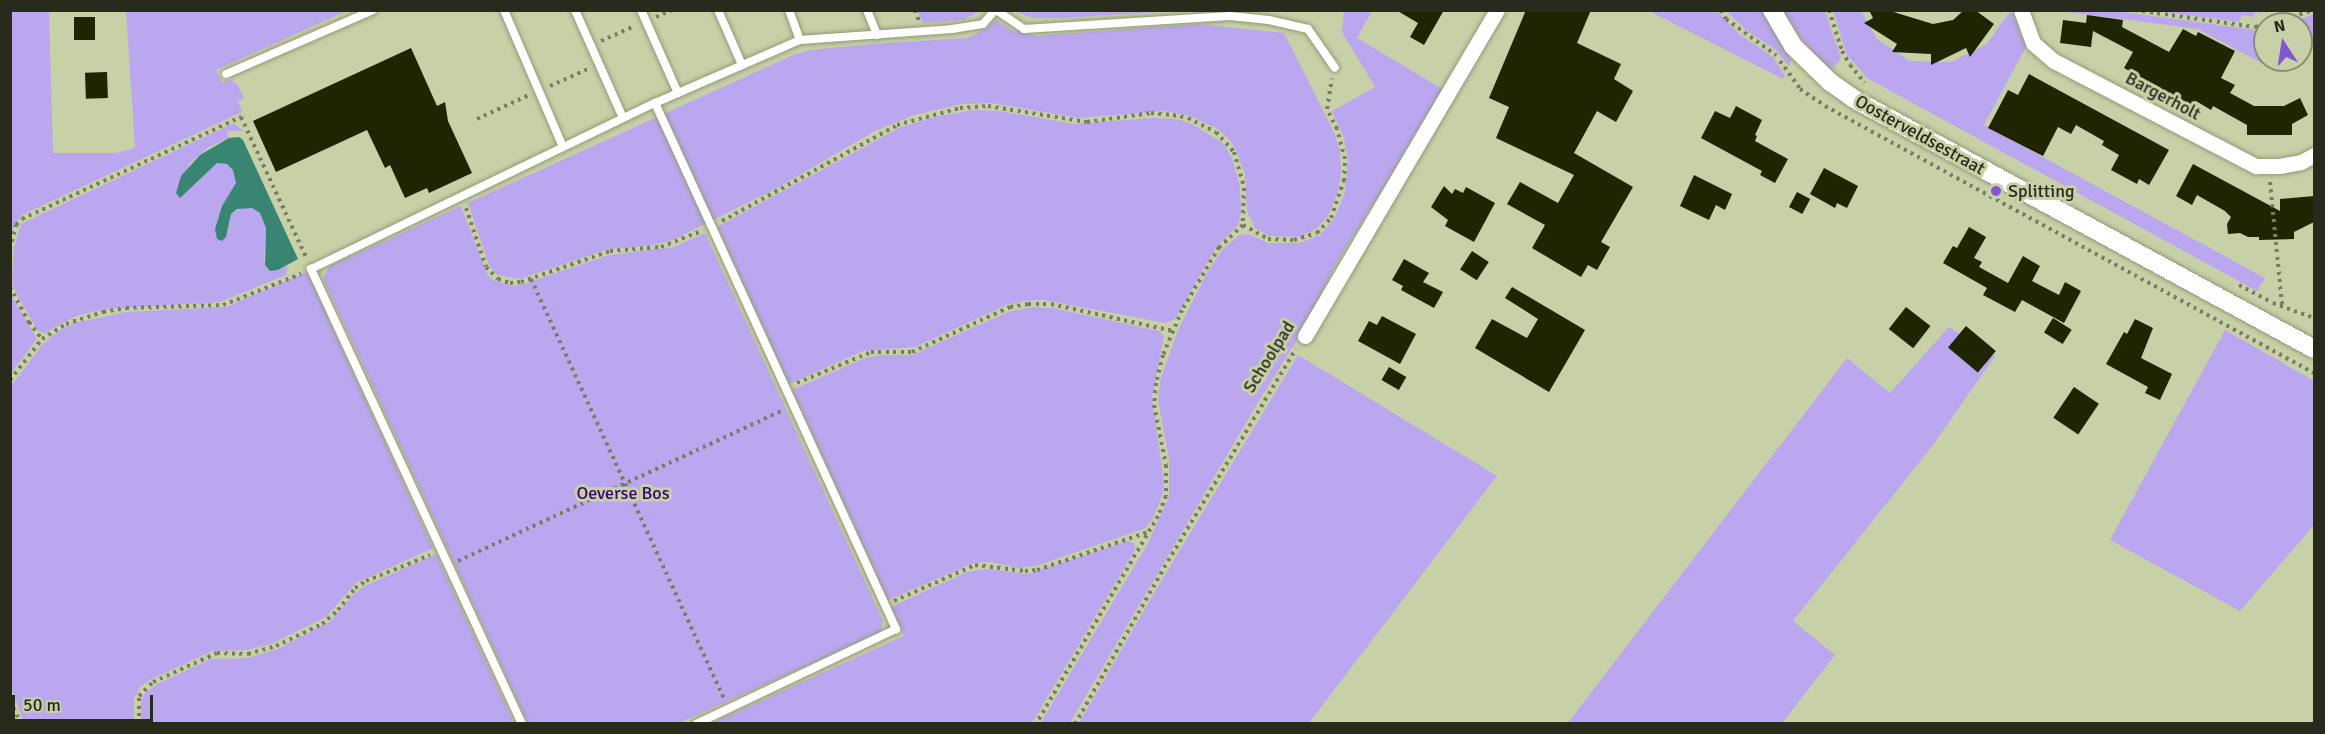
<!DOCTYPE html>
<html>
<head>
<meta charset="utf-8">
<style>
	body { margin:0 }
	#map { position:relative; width:2325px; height:734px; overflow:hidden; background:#c8d0a8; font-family:Signika,sans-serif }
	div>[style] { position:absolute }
	.green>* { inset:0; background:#bba7f0 }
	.water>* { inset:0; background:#398574 }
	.building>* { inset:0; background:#1f2402; transform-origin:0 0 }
	.path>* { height:4px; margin-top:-2px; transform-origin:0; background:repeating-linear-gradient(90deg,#787d61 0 3px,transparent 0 7.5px) }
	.roads { filter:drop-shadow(0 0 2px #949b75) drop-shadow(0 0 2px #949b75) }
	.service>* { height:8px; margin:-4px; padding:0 4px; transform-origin:4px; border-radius:4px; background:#fff }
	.minor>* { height:15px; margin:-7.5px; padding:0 7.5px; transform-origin:7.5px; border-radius:7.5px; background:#fff }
	.tertiary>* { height:18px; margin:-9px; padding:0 9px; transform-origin:9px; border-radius:9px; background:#fff }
	.dots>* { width:16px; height:16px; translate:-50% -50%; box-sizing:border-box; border:3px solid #c8d0a8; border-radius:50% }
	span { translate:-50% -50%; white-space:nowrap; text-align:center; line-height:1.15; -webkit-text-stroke:6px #c8d0a8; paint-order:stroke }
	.street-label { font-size:18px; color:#282a1b }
	.poi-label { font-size:18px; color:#282a1b }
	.left { translate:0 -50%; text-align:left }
	.park-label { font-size:18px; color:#380071 }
	.frame { position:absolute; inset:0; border:12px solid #282a1b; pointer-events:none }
	.north { position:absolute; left:2253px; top:12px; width:60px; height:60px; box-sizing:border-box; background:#c8d0a8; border:2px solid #888e70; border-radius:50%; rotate:348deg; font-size:16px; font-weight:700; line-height:24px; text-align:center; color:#282a1b }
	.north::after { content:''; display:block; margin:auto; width:21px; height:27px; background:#8156cf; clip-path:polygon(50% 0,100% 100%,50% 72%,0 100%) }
	.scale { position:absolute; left:12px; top:695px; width:141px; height:27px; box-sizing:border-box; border:3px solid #282a1b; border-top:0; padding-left:8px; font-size:18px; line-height:21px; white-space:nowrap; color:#282a1b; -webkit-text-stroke:4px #c8d0a8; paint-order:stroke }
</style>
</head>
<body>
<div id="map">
	<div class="green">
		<div style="clip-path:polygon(11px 10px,49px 11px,53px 153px,116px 153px,135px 148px,126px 11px,346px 11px,216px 70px,222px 83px,231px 80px,237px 84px,244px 98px,238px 101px,242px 112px,22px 215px,13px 228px,11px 236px)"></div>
		<div style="clip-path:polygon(917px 11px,979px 11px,963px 20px,923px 23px)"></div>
		<div style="clip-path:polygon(1015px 11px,1173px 11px,1061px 18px,1033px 18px)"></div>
		<div style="clip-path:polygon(1344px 11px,1372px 11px,1357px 38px,1444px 90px,1337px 262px,1302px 332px,1257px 404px,1070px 723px,1040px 724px,1147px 545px,1169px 497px,1169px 459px,1158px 400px,1160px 381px,1178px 330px,1207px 273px,1222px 250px,1239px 235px,1249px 234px,1268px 243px,1300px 243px,1320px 235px,1334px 219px,1345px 192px,1348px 160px,1344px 138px,1332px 111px,1375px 87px,1342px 32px)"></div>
		<div style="clip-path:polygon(1649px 11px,1717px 11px,1739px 34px,1773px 57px,1785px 76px,1783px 79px)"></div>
		<div style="clip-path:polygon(1726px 11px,1762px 11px,1779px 41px,1792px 56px,1789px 67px,1776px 50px,1746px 30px)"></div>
		<div style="clip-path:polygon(1782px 11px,1825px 11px,1841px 58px,1831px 71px,1808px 48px)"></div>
		<div style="clip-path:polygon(1833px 11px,1861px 11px,1877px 39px,1910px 61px,1951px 62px,1987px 44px,2008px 14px,2014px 14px,2020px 33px,2027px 45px,1984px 125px,2265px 278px,2257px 291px,1867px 78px,1847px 55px)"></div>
		<div style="clip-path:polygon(2061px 11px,2115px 11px,2265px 31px,2265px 60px,2275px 60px,2269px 63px,2269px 67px,2198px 29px)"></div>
		<div style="clip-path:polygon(2260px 11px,2261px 13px,2255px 12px,2254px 17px,2241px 15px,2240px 22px,2157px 11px)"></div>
		<div style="clip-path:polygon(2314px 14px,2314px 44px,2301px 50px,2301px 24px,2288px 24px)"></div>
		<div style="clip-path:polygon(996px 20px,1011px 30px,1035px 36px,1197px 24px,1284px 33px,1334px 132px,1340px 150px,1341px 173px,1338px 191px,1328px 216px,1316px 229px,1299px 237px,1269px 236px,1255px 228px,1247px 211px,1245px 174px,1235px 148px,1228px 138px,1216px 128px,1190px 116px,1165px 111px,1079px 118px,991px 103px,962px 104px,911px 116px,875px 131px,775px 189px,673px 240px,649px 246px,608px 249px,520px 279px,497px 275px,489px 265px,468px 203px,793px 55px,811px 50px,872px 44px,967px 38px,984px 30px)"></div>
		<div style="clip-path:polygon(973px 110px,1000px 111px,1074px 124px,1152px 118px,1177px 119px,1192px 124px,1223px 143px,1232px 158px,1240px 187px,1241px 212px,1238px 225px,1216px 247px,1175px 319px,1166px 323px,1043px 300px,1024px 301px,1006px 305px,915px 347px,863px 351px,789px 384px,717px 227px,899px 128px,934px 117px)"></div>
		<div style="clip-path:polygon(234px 123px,243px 131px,227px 131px,229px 138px,209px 147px,188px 165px,205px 174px,217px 163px,227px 164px,233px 170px,236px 183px,222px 206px,215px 229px,228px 231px,231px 214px,244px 206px,252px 208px,260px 213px,266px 228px,264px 261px,278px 270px,288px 266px,286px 275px,220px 302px,104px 309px,76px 316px,45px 333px,38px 331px,15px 291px,12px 280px,14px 247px,21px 224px)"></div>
		<div style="clip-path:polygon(461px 206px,487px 274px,493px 280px,512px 286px,524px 284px,609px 255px,674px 247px,705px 233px,883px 621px,881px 632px,679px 723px,528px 723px,323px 278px,330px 266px)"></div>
		<div style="clip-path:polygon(307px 272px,433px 548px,356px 583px,326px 617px,271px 644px,246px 650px,212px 651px,148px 681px,140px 687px,134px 699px,134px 723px,24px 723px,10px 685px,11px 386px,43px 344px,60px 330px,74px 323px,126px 312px,226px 307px)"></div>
		<div style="clip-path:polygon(11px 295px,37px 339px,11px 373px,10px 373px)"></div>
		<div style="clip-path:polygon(1033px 307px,1053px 308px,1159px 331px,1164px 336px,1152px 398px,1164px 482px,1162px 496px,1153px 518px,1146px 528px,1039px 565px,1020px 568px,989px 562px,974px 563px,888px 600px,792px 390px,865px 358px,880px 355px,912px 355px,1008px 312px)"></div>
		<div style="clip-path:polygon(1949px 327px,1995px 356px,1933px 445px,1793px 621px,1835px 655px,1782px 723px,1567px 724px,1847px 358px,1890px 393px)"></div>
		<div style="clip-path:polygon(2225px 330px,2314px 381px,2314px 525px,2240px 611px,2110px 540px)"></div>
		<div style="clip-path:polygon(1298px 355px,1497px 476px,1309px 723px,1079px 723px,1157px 588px)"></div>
		<div style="clip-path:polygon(1128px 541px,1134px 543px,1135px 550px,1032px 723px,712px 723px,904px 636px,891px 607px,967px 572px,987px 569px,1028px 574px)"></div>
		<div style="clip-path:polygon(436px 554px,514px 723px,141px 723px,141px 701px,145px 693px,157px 684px,211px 659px,247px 658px,278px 649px,331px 621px,353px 595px,363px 587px)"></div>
	</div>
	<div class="water">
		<div style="clip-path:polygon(239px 137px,243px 140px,298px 259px,278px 270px,270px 271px,265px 265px,266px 228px,260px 213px,252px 208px,237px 209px,231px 214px,226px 237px,222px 241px,217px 239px,215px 229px,222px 206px,236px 183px,233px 170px,227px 164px,217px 163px,180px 198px,176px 193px,181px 176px,200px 155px,229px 138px)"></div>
	</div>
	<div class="building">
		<div style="clip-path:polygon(1396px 10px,1444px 10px,1424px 45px,1410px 37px,1418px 23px)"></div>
		<div style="clip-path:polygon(1526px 10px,1591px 10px,1577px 43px,1621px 64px,1614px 79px,1633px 91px,1616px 122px,1597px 111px,1574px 153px,1633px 187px,1601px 242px,1610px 247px,1597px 270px,1588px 265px,1581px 277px,1532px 248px,1545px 225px,1507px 204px,1520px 182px,1558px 203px,1574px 175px,1496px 138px,1509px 107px,1489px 98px)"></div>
		<div style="clip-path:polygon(1869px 10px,1887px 10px,1933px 24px,1953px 20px,1964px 10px,1975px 10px,1994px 24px,1970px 57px,1966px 48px,1931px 65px,1931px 54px,1892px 52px,1897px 44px,1864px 23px,1873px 18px)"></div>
		<div style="clip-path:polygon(2087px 15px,2123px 20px,2122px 27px,2169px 52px,2183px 29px,2196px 36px,2198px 32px,2235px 51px,2221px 78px,2235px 85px,2230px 93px,2254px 106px,2284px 106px,2300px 98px,2308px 115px,2292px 124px,2292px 135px,2247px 135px,2247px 125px,2213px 106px,2211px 110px,2196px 101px,2193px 106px,2124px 68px,2133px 52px,2093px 31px,2091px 47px,2060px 43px,2063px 20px,2086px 23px)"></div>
		<div style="left:74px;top:17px;width:21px;height:23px"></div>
		<div style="clip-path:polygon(411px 48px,437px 106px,445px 102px,448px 121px,472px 173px,429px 193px,427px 188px,405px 198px,390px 165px,385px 168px,367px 130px,276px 172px,253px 121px)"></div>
		<div style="left:107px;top:72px;width:26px;height:22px;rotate:88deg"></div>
		<div style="clip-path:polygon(2029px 74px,2169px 150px,2149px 185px,2139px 179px,2137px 184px,2111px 170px,2119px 155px,2102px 145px,2104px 141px,2076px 125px,2071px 134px,2058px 127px,2043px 156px,1988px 128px,2008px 90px,2018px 95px)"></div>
		<div style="clip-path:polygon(1736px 106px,1762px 120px,1755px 135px,1757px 136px,1755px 141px,1788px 159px,1775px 183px,1760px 175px,1762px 171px,1701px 138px,1715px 111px,1730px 118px)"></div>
		<div style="clip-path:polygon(2193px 164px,2280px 211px,2280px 199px,2314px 196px,2314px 222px,2294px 232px,2294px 239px,2259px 240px,2259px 237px,2248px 237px,2240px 233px,2228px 234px,2227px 224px,2231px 217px,2225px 211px,2197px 195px,2192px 205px,2176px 196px)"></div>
		<div style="clip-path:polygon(1824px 168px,1858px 186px,1847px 208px,1837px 203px,1835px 208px,1810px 194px)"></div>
		<div style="clip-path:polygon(1694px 175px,1732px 194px,1725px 210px,1716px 205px,1709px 220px,1680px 206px)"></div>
		<div style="clip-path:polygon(1444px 186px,1452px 194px,1455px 189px,1463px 193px,1466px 187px,1495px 203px,1474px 242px,1445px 226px,1448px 220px,1431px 207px)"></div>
		<div style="left:1797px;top:192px;width:15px;height:17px;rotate:28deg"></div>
		<div style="clip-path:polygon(1969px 227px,1986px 237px,1974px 258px,1982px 262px,1979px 267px,2008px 283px,2023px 256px,2040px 266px,2032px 281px,2059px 295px,2065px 282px,2081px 291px,2064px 323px,2022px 300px,2015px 312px,1983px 295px,1987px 288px,1943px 263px,1953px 246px,1957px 248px)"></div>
		<div style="left:1472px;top:251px;width:20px;height:22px;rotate:33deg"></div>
		<div style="clip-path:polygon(1404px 259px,1429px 273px,1423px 282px,1443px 292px,1434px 308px,1401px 290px,1403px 286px,1392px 280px)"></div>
		<div style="clip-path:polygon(1512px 287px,1585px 330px,1549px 392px,1475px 348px,1492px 319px,1527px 338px,1538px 319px,1505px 298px)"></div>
		<div style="left:1906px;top:307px;width:31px;height:28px;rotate:38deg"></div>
		<div style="clip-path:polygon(1382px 316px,1416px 334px,1400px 364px,1358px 341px,1369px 321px,1377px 325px)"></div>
		<div style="left:2053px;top:318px;width:22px;height:17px;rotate:32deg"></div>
		<div style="clip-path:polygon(2135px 319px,2153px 328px,2141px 358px,2172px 374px,2160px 400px,2145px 393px,2148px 387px,2106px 364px,2124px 332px,2127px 334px)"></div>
		<div style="left:1966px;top:326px;width:39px;height:28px;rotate:40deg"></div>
		<div style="left:1389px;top:367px;width:20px;height:15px;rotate:30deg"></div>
		<div style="left:2074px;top:387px;width:30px;height:37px;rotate:34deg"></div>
	</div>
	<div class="path">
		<div style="left:915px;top:10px;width:12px;rotate:70deg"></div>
		<div style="left:1721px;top:10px;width:10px;rotate:61deg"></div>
		<div style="left:1726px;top:19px;width:62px;rotate:35.8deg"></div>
		<div style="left:1829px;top:10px;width:43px;rotate:72.4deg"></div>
		<div style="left:1842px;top:51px;width:16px;rotate:60deg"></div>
		<div style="left:1850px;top:65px;width:23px;rotate:50deg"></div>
		<div style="left:2135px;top:10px;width:121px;rotate:8.1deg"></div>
		<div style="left:2255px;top:27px;width:10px;rotate:-11deg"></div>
		<div style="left:656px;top:17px;width:17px;rotate:-24deg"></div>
		<div style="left:2271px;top:24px;width:44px;rotate:-18.4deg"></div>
		<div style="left:601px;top:41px;width:37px;rotate:-24deg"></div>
		<div style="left:1780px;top:61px;width:34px;rotate:54deg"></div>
		<div style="left:1800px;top:89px;width:30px;rotate:34deg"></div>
		<div style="left:1825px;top:106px;width:557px;rotate:28.64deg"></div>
		<div style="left:550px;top:86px;width:44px;rotate:-24.2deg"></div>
		<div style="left:477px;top:119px;width:57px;rotate:-24.8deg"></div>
		<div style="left:2270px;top:182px;width:124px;rotate:84.4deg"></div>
		<div style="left:466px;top:208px;width:62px;rotate:71.3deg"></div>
		<div style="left:486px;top:267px;width:17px;rotate:45deg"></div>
		<div style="left:498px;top:279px;width:13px;rotate:18deg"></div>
		<div style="left:510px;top:283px;width:11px;rotate:-5deg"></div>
		<div style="left:521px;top:282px;width:94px;rotate:-19.2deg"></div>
		<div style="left:610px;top:251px;width:51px;rotate:-4.5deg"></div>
		<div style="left:661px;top:247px;width:43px;rotate:-21.8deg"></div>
		<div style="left:722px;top:221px;width:200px;rotate:-28.7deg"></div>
		<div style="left:897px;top:125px;width:65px;rotate:-15.1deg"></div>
		<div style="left:960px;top:108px;width:28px;rotate:-4deg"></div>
		<div style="left:988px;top:106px;width:100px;rotate:9.2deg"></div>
		<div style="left:1087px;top:122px;width:65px;rotate:-8deg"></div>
		<div style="left:1151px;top:113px;width:22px;rotate:5deg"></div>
		<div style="left:1173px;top:115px;width:15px;rotate:11deg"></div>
		<div style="left:1188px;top:118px;width:31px;rotate:27deg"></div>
		<div style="left:1216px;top:132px;width:27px;rotate:48deg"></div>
		<div style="left:1234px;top:152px;width:37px;rotate:74deg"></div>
		<div style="left:1244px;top:188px;width:37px;rotate:92deg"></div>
		<div style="left:1243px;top:225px;width:33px;rotate:137deg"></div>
		<div style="left:1219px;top:247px;width:73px;rotate:120.4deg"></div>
		<div style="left:1182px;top:310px;width:49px;rotate:112.9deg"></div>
		<div style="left:1163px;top:355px;width:29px;rotate:104deg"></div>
		<div style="left:1156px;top:383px;width:22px;rotate:95deg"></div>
		<div style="left:1154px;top:405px;width:61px;rotate:78.7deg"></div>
		<div style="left:1166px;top:465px;width:31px;rotate:90deg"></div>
		<div style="left:1166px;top:496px;width:22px;rotate:112deg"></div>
		<div style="left:1158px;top:516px;width:241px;rotate:120.4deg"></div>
		<div style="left:1243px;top:225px;width:29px;rotate:29deg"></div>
		<div style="left:1268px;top:239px;width:26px;rotate:2deg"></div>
		<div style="left:1294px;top:240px;width:24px;rotate:-17deg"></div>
		<div style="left:1317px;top:233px;width:21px;rotate:-47deg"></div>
		<div style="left:1331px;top:218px;width:39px;rotate:-71deg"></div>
		<div style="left:1344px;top:181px;width:22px;rotate:-87deg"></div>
		<div style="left:1345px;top:159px;width:31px;rotate:-105deg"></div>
		<div style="left:1337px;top:129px;width:22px;rotate:-117deg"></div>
		<div style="left:1327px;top:109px;width:31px;rotate:-81deg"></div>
		<div style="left:10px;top:249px;width:25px;rotate:-76deg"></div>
		<div style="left:16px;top:225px;width:8px;rotate:-45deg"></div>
		<div style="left:22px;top:219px;width:242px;rotate:-25deg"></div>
		<div style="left:241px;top:117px;width:157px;rotate:65.1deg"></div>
		<div style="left:531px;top:279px;width:462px;rotate:65.3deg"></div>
		<div style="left:2239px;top:285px;width:38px;rotate:28deg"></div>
		<div style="left:2273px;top:303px;width:44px;rotate:20.1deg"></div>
		<div style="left:10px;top:287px;width:40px;rotate:62deg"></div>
		<div style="left:29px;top:322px;width:21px;rotate:53deg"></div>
		<div style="left:10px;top:380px;width:52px;rotate:-52deg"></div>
		<div style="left:42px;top:339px;width:28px;rotate:-32deg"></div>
		<div style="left:66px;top:324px;width:39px;rotate:-18deg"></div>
		<div style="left:103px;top:312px;width:23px;rotate:-10deg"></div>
		<div style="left:126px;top:308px;width:97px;rotate:-1.8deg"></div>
		<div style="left:223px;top:305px;width:84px;rotate:-21.7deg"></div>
		<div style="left:797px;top:383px;width:80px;rotate:-22.7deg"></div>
		<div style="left:871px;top:352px;width:41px"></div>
		<div style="left:912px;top:352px;width:108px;rotate:-24.7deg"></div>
		<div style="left:1010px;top:307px;width:18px;rotate:-9deg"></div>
		<div style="left:1028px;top:304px;width:23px"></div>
		<div style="left:1051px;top:304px;width:125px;rotate:12.5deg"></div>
		<div style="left:458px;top:561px;width:358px;rotate:-24.9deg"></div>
		<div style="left:894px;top:601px;width:89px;rotate:-24deg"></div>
		<div style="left:975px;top:565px;width:50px;rotate:6.8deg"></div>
		<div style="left:1025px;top:571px;width:12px;rotate:-5deg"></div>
		<div style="left:1037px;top:570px;width:117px;rotate:-18.9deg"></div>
		<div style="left:10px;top:701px;width:25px;rotate:64deg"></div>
		<div style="left:139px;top:724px;width:28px;rotate:-90deg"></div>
		<div style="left:139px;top:696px;width:20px;rotate:-45deg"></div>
		<div style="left:153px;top:682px;width:70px;rotate:-24.4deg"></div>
		<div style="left:217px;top:653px;width:31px;rotate:2deg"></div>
		<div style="left:248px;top:654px;width:29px;rotate:-16deg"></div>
		<div style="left:276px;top:646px;width:51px;rotate:-25.6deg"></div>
		<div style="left:322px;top:624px;width:21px;rotate:-41deg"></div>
		<div style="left:338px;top:610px;width:28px;rotate:-52deg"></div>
		<div style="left:355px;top:588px;width:13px;rotate:-32deg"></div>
		<div style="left:366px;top:581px;width:69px;rotate:-22.1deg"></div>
		<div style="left:1075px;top:724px;width:188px;rotate:-60.3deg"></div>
		<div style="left:1168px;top:561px;width:248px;rotate:-58.9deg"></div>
	</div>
	<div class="roads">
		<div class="service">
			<div style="left:504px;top:10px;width:149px;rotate:66.7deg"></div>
			<div style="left:575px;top:10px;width:118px;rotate:66deg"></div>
			<div style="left:641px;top:10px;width:91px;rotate:66deg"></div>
			<div style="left:718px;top:10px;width:60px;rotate:66.4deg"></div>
			<div style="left:789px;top:10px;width:32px;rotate:70deg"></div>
			<div style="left:867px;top:10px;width:27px;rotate:68deg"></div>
			<div style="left:996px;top:10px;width:34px;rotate:34deg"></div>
			<div style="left:1024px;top:29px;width:206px;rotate:-3.6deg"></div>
			<div style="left:1230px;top:16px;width:39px;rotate:6deg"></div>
			<div style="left:1269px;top:20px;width:40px;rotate:13deg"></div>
			<div style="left:1308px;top:29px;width:47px;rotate:55.3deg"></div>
			<div style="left:226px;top:74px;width:160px;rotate:-23.5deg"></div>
			<div style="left:655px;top:103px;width:579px;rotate:65.38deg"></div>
			<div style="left:896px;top:629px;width:221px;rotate:154.6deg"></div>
			<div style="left:522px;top:724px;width:502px;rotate:-114.88deg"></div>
			<div style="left:311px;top:269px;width:382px;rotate:-25.8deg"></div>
			<div style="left:655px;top:103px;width:158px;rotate:-23.5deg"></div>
			<div style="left:800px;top:40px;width:152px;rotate:-4.1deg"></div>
			<div style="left:952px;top:29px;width:31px;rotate:-9deg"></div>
			<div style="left:983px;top:24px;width:18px;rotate:-49deg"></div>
		</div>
		<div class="minor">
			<div style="left:2021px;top:10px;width:35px;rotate:70deg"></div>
			<div style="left:2033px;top:43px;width:28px;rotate:41deg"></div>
			<div style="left:2054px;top:61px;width:228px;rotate:27.5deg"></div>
			<div style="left:2256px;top:166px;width:23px"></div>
			<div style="left:2279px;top:166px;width:22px;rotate:-10deg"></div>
			<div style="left:2301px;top:162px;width:15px;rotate:-28deg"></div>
			<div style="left:1305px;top:336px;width:378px;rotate:-59.5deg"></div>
		</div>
		<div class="tertiary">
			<div style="left:1772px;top:10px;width:42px;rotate:59.7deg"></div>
			<div style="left:1793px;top:46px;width:52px;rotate:44.2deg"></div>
			<div style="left:1830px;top:82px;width:29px;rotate:35deg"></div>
			<div style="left:1854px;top:99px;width:524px;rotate:28.52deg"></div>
		</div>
	</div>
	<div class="dots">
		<div style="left:1996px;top:191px;background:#8156cf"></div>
	</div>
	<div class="street-label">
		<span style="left:2163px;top:96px;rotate:28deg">Bargerholt</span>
		<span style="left:1920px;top:135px;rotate:29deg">Oosterveldsestraat</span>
		<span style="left:1269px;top:357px;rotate:-58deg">Schoolpad</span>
	</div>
	<div class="poi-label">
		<span class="left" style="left:2008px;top:191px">Splitting</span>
	</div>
	<div class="park-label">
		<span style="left:623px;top:493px">Oeverse Bos</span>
	</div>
	<div class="frame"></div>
	<div class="north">N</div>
	<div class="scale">50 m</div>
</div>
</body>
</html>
